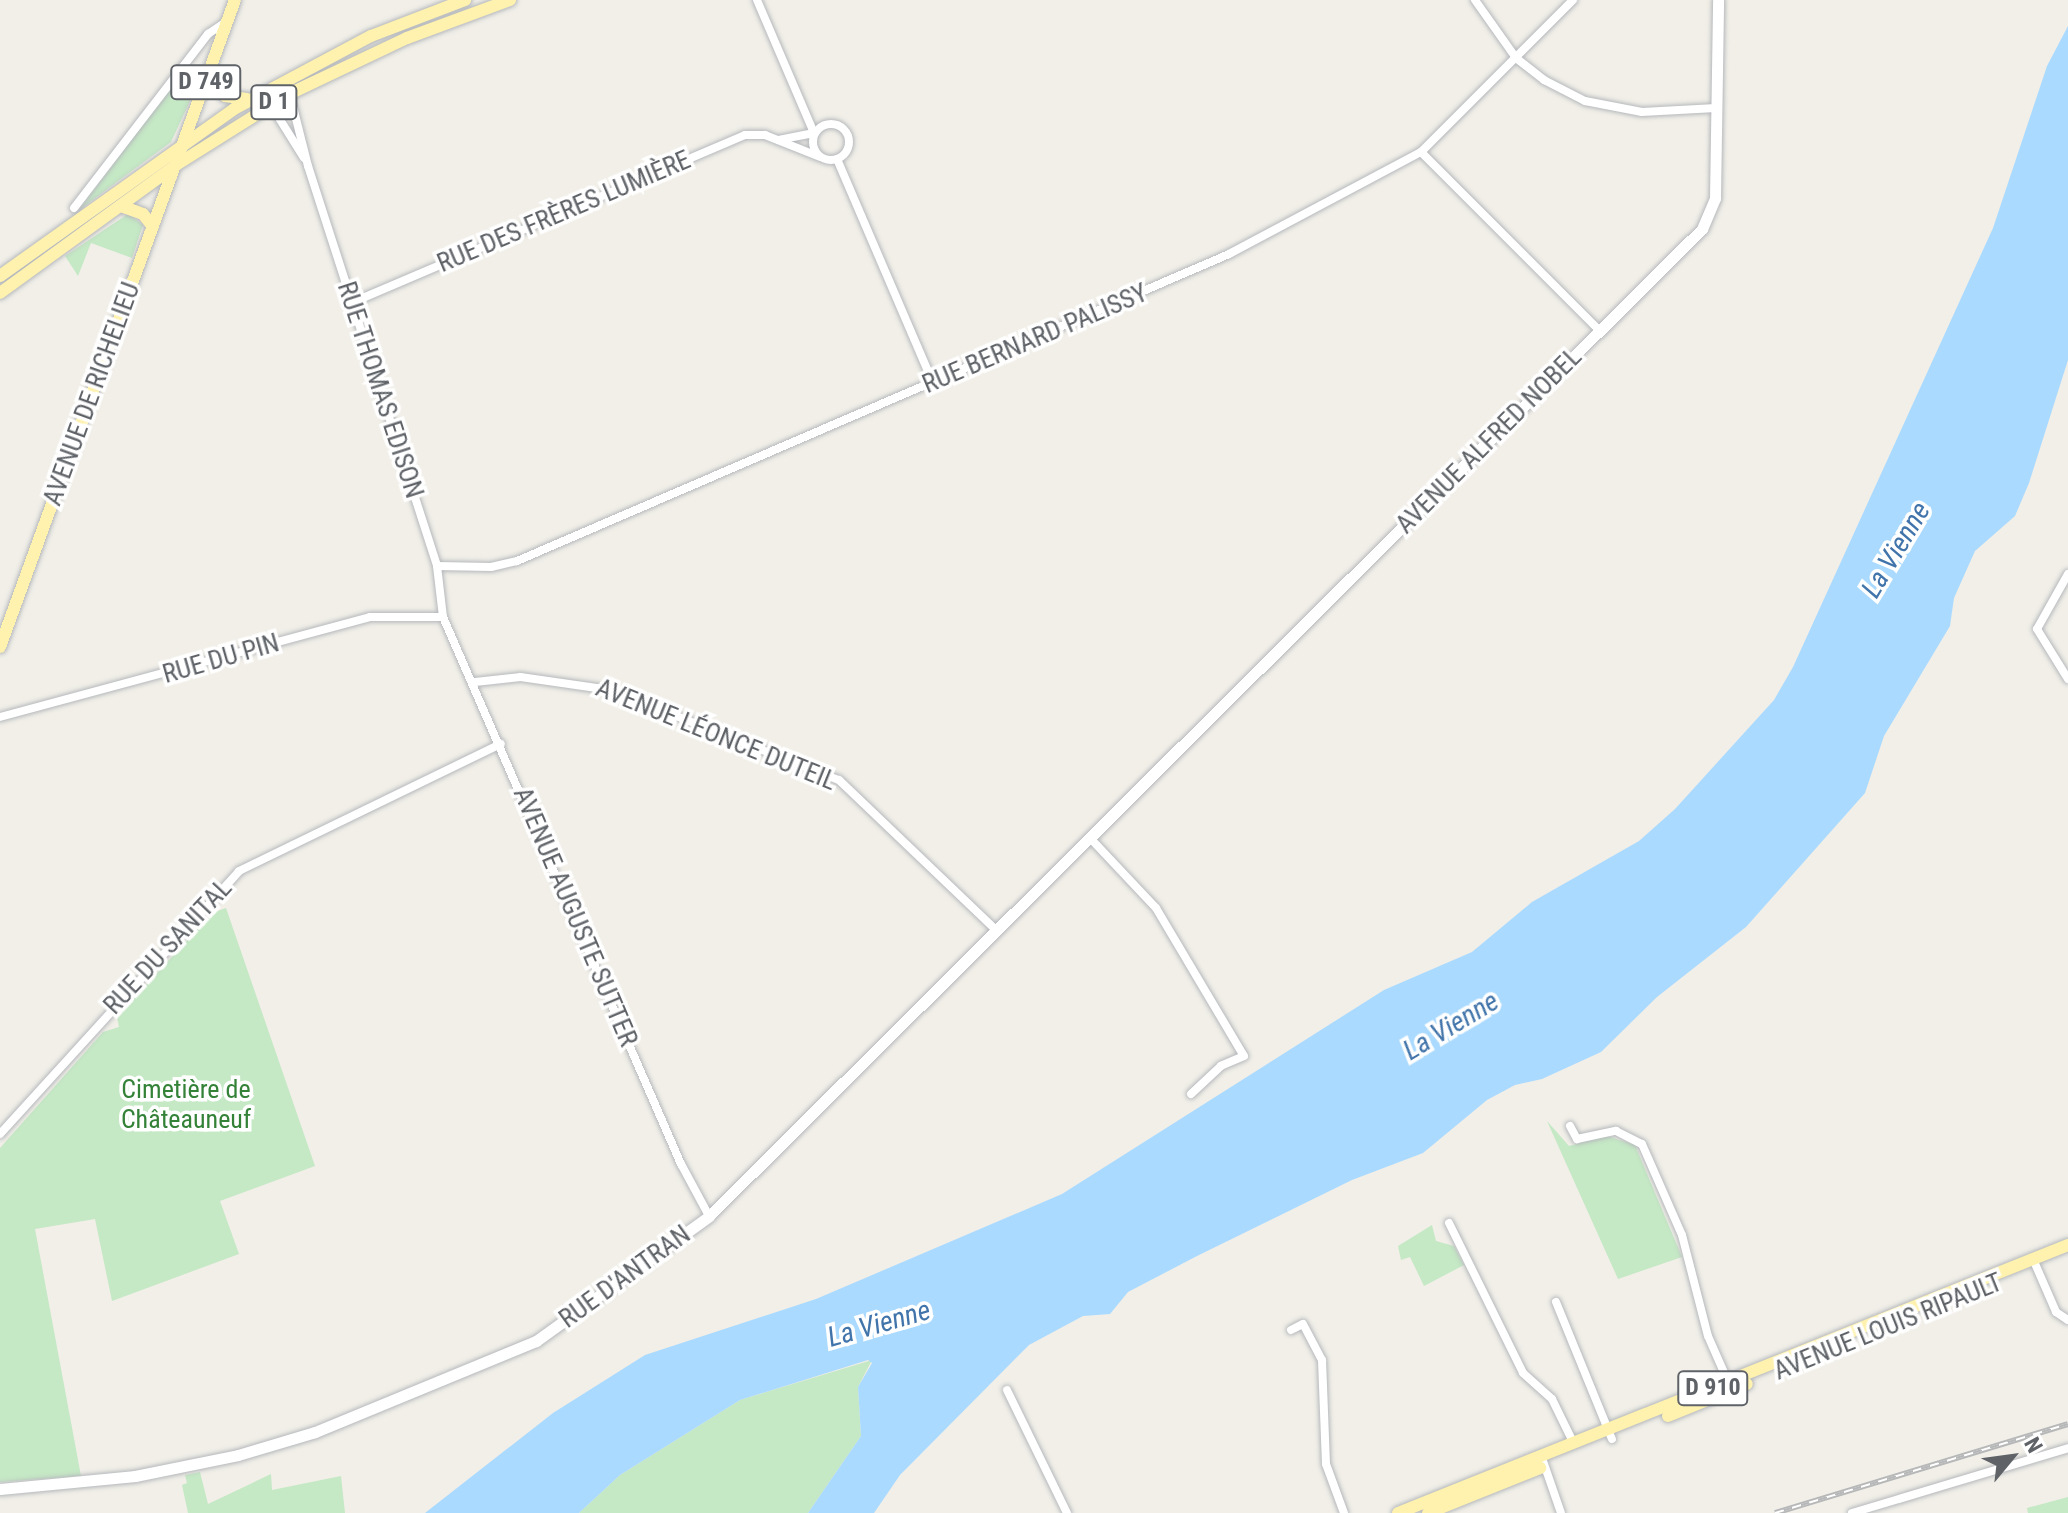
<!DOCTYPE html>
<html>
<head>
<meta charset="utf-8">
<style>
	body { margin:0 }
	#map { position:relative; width:2068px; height:1513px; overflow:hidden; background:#f1efe8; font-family:"Roboto Condensed",sans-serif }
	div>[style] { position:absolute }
	.green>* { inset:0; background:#c5e8c5 }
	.water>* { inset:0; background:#aadaff }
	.roads { filter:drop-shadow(0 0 2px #b5b8bc) drop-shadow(0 0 2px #b5b8bc) }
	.street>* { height:8px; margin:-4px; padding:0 4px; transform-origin:4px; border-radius:4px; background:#fff }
	.street>.ring { margin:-4px; padding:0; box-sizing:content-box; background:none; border:8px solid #fff; border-radius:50% }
	.secondary>* { height:11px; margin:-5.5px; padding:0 5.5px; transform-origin:5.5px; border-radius:5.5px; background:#fff }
	.primary>* { height:12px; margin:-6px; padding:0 6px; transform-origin:6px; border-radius:6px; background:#fff2af }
	.rail>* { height:6px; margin-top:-3px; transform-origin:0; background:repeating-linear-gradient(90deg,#fff 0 9px,#b6b7b8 0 18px); box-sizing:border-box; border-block:2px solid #b6b7b8 }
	span { translate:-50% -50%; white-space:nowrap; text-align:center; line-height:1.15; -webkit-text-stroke:7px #fff; paint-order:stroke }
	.shield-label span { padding:2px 6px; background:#fff; border:2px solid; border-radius:6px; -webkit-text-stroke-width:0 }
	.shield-label { font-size:24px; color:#5f6368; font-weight:700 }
	.street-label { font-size:26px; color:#5f6368 }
	.park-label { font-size:26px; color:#348238 }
	.water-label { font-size:28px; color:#4174aa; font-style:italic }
	.north { position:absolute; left:1972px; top:1417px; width:80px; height:80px; -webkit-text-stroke:6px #fff; paint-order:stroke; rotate:61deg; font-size:22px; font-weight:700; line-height:32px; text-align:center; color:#5f6368 }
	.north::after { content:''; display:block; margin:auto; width:28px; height:36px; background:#5f6368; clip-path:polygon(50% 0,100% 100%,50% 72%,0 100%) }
</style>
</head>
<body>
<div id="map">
	<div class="green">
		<div style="clip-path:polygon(185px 79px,196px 88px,171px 142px,79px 210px,176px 81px)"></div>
		<div style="clip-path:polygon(128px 214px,143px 225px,132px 258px,91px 243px,78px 276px,65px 256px)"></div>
		<div style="clip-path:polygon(226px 908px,315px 1166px,220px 1201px,239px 1254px,112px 1301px,95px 1219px,35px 1229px,81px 1476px,0 1482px,0 1148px,103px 1032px,119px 1027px,117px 1017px,212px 913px)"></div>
		<div style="clip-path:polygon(1547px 1121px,1569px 1146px,1607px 1136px,1635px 1145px,1682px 1257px,1618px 1279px)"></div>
		<div style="clip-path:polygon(1432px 1225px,1436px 1241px,1454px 1246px,1464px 1265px,1424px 1286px,1410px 1257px,1401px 1260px,1398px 1246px)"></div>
		<div style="clip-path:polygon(872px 1360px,858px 1387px,861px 1436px,808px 1513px,579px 1513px,620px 1475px,740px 1400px)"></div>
		<div style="clip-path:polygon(200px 1472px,208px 1504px,271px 1474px,272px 1490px,341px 1476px,345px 1513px,188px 1513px,182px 1485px,187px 1483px,185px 1475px)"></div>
		<div style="clip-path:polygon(2068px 1497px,2068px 1513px,2028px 1513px,2027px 1508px)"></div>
	</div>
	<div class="water">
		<div style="clip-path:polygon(2068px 26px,2068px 360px,2029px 483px,2015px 516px,1975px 551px,1954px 598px,1950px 626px,1884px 736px,1865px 793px,1746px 927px,1657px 997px,1601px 1052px,1542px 1079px,1515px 1085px,1487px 1100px,1423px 1153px,1352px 1180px,1197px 1256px,1128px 1292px,1110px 1314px,1083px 1316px,1029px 1345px,900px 1475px,874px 1513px,808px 1513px,861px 1436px,858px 1387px,872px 1363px,868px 1360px,740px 1400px,620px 1475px,579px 1513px,425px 1513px,553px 1413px,645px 1355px,816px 1299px,1062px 1194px,1384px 990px,1472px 952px,1532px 902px,1639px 841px,1675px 809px,1774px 700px,1793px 667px,1993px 228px,2047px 66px)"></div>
	</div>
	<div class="roads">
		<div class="street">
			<div style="left:757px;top:0;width:145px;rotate:66.8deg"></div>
			<div style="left:814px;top:133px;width:36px;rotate:169deg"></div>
			<div style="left:1475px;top:0;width:71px;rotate:54.7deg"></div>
			<div style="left:1516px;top:58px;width:36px;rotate:38deg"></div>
			<div style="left:1544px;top:80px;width:46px;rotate:27.1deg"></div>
			<div style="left:1585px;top:101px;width:58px;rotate:10.9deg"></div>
			<div style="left:1642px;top:112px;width:74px;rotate:-3.1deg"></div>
			<div style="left:179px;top:70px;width:29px;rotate:22deg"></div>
			<div style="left:289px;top:91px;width:77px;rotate:75.8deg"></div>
			<div style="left:308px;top:166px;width:420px;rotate:72.1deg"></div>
			<div style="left:437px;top:566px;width:51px;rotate:83.3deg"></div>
			<div style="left:443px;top:617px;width:597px;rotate:66.49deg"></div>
			<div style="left:681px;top:1164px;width:59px;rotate:61.7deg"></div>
			<div style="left:269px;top:102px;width:66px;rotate:58deg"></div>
			<div class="ring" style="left:813px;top:124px;width:28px;height:28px"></div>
			<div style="left:1421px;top:152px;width:253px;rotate:45deg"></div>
			<div style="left:837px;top:159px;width:244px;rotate:66.8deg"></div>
			<div style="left:74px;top:208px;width:220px;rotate:-52.4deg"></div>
			<div style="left:208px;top:34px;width:22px;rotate:-34deg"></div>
			<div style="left:351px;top:303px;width:428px;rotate:-23.1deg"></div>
			<div style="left:745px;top:135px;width:20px"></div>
			<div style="left:765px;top:135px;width:59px;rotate:21.8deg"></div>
			<div style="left:437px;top:566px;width:54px;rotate:1.1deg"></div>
			<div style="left:491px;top:567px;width:27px;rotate:-13deg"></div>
			<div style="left:517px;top:561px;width:775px;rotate:-23.32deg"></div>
			<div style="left:1229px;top:254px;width:217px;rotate:-28deg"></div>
			<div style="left:1421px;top:152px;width:215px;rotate:-45deg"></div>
			<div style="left:2068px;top:574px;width:63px;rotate:119.4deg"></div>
			<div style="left:2037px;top:629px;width:59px;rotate:58.2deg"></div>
			<div style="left:475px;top:682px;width:46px;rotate:-6.2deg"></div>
			<div style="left:521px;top:677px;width:90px;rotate:8.3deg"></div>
			<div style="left:610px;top:690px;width:246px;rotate:21.5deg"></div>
			<div style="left:839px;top:780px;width:217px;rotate:43.7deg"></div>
			<div style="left:0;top:717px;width:383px;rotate:-15.1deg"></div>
			<div style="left:370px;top:617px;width:73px"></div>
			<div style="left:1090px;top:838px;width:96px;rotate:46.7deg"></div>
			<div style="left:1156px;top:908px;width:172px;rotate:59.3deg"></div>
			<div style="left:1244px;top:1056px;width:25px;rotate:157deg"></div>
			<div style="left:1221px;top:1066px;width:41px;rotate:137deg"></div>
			<div style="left:1570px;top:1126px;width:15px;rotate:62deg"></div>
			<div style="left:1577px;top:1139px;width:40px;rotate:-12deg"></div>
			<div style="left:1616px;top:1131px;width:29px;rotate:27deg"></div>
			<div style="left:1642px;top:1144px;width:99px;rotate:66.3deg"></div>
			<div style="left:1682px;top:1235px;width:104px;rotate:75.6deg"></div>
			<div style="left:1708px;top:1336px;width:55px;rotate:66.3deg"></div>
			<div style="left:0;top:1134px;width:355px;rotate:-47.7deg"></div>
			<div style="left:239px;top:871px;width:291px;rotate:-25.9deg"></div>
			<div style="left:1449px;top:1223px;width:167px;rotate:63.7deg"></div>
			<div style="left:1523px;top:1373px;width:39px;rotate:42deg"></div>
			<div style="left:1552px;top:1399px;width:50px;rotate:63.9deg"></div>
			<div style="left:2033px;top:1259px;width:58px;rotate:66.5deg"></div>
			<div style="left:2056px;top:1312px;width:14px;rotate:34deg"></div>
			<div style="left:1556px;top:1302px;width:148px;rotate:67.8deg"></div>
			<div style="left:1291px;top:1330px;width:13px;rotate:-27deg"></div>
			<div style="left:1303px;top:1324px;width:41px;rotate:62.2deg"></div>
			<div style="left:1322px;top:1360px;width:104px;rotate:87.8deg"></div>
			<div style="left:1326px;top:1464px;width:52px;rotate:69.8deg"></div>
			<div style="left:1007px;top:1390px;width:137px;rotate:64deg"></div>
			<div style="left:1543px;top:1461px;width:55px;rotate:70.9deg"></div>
			<div style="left:1852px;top:1513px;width:226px;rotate:-16.7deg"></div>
		</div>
		<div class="secondary">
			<div style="left:0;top:1489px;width:136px;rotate:-5.5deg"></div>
			<div style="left:135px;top:1476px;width:105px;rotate:-11.5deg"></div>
			<div style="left:238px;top:1455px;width:80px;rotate:-16.6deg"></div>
			<div style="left:315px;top:1432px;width:239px;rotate:-22.4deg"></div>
			<div style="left:536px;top:1341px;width:213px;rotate:-35.8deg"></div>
			<div style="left:709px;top:1216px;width:1400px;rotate:-44.83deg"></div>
			<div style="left:1702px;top:229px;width:34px;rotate:-67deg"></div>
			<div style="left:1715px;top:198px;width:198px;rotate:-89.1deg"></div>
		</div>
		<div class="primary">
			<div style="left:208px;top:75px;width:27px;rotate:51deg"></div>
			<div style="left:225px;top:96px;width:22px;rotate:8deg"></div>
			<div style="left:121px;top:206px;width:23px;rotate:20deg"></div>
			<div style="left:143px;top:214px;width:16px;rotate:52deg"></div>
			<div style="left:0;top:276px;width:287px;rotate:-35.5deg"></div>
			<div style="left:234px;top:109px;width:155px;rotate:-28.1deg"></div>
			<div style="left:371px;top:36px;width:101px;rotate:-21deg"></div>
			<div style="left:0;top:293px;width:218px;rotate:-36deg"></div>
			<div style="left:176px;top:165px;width:136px;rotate:-32.1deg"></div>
			<div style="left:291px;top:93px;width:128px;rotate:-25.4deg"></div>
			<div style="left:407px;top:38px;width:110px;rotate:-20.3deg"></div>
			<div style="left:0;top:647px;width:688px;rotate:-70.04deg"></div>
			<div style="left:1668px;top:1416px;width:85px;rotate:-22.1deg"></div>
			<div style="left:1398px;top:1513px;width:722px;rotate:-21.8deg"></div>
			<div style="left:1428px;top:1513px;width:121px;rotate:-21.9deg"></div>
		</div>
	</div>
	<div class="rail">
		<div style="left:1775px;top:1513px;width:306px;rotate:-16.9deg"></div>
	</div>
	<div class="shield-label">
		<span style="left:206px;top:82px">D 749</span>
		<span style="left:274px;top:102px">D 1</span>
		<span style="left:1713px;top:1388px">D 910</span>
	</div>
	<div class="street-label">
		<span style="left:564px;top:212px;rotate:-23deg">RUE DES FRÈRES LUMIÈRE</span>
		<span style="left:1035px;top:339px;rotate:-23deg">RUE BERNARD PALISSY</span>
		<span style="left:380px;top:390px;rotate:72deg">RUE THOMAS EDISON</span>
		<span style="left:92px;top:394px;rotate:-70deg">AVENUE DE RICHELIEU</span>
		<span style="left:1489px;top:441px;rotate:-45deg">AVENUE ALFRED NOBEL</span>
		<span style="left:221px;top:659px;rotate:-16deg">RUE DU PIN</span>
		<span style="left:716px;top:735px;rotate:22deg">AVENUE LÉONCE DUTEIL</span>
		<span style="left:575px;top:917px;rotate:67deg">AVENUE AUGUSTE SUTTER</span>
		<span style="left:168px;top:947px;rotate:-47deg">RUE DU SANITAL</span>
		<span style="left:625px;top:1277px;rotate:-36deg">RUE D'ANTRAN</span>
		<span style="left:1888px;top:1327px;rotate:-22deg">AVENUE LOUIS RIPAULT</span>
	</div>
	<div class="park-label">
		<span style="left:186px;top:1105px">Cimetière de<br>Châteauneuf</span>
	</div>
	<div class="water-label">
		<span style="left:1896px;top:550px;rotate:-59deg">La Vienne</span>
		<span style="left:1451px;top:1026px;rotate:-31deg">La Vienne</span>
		<span style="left:879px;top:1324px;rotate:-16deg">La Vienne</span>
	</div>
	<div class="north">N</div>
</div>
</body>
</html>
